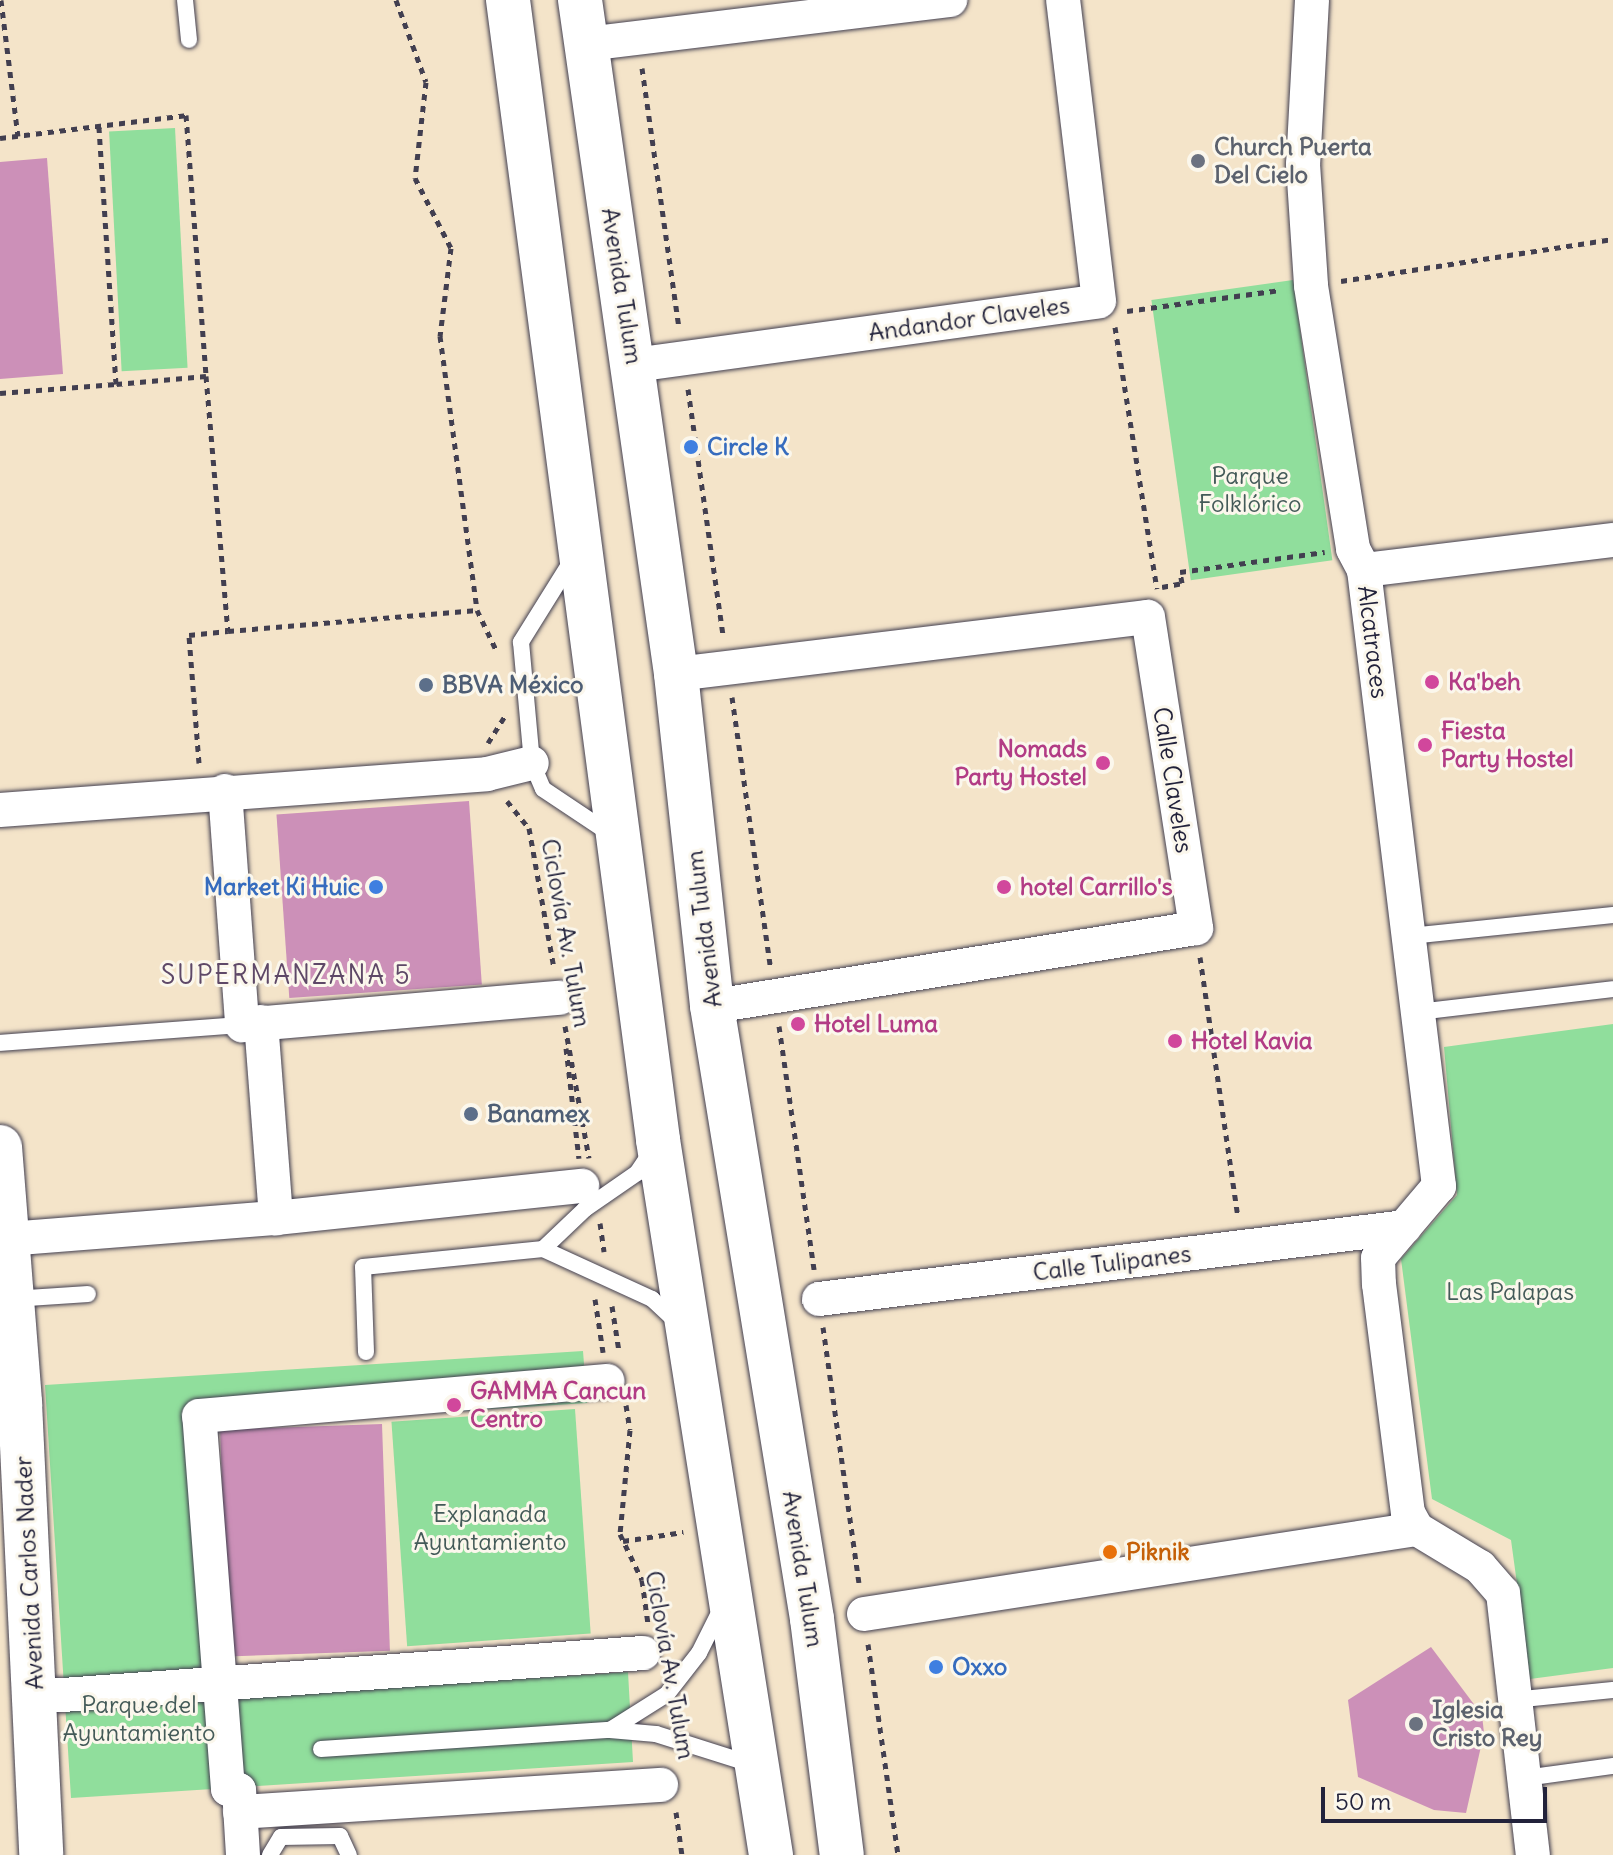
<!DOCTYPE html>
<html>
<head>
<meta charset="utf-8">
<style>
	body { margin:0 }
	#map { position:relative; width:1613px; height:1855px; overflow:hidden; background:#f4e4c9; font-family:Delius,sans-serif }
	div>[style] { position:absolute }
	.green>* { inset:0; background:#90de9c; transform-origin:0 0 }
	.building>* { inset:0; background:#cc90b8; transform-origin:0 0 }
	.path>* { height:5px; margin-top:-2.5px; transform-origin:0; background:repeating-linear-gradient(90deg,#423f50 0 6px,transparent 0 12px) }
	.roads { filter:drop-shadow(0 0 2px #423f50) drop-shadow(0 0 2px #423f50) }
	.lane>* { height:16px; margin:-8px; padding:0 8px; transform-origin:8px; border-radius:8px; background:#fff }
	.street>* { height:34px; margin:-17px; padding:0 17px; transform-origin:17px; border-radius:17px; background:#fff }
	.secondary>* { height:44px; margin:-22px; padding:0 22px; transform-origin:22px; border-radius:22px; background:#fff }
	.primary>* { height:44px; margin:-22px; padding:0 22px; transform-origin:22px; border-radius:22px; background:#fff }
	.dots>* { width:22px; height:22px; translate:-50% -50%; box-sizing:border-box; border:4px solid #fbf7ec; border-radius:50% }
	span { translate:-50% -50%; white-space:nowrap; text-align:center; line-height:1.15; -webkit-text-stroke:6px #fbf7ec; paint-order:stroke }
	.worship-label { font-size:24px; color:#5b616d; font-weight:700 }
	.left { translate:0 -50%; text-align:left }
	.street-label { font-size:24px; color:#22223b }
	.shop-label { font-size:24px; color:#366cbe; font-weight:700 }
	.right { translate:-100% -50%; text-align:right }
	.park-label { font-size:24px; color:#435a58 }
	.hotel-label { font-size:24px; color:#b23c85; font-weight:700 }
	.service-label { font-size:24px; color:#4e5e75; font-weight:700 }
	.food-label { font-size:24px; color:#c56008; font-weight:700 }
	.neighbourhood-label { font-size:26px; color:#5e4867; letter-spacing:2px }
	.scale { position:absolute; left:1321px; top:1787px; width:226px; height:36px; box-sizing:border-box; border:4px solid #22223b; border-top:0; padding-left:10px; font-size:24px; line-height:28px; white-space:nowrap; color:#22223b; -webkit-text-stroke:6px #fbf7ec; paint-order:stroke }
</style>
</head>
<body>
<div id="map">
	<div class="green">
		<div style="left:175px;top:128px;width:240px;height:66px;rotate:87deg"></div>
		<div style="left:1293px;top:280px;width:283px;height:143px;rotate:82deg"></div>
		<div style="clip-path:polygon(1613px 1024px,1613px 1668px,1530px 1679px,1511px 1540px,1432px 1499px,1401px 1259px,1457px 1195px,1444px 1047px)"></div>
		<div style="clip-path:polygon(583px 1351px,587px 1403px,192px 1428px,209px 1699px,628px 1672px,633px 1762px,71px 1798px,45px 1385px)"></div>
		<div style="left:575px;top:1409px;width:225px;height:184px;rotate:86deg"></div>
	</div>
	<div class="building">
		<div style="clip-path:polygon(47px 158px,63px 374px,0 379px,0 162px)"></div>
		<div style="left:469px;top:801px;width:184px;height:193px;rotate:86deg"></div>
		<div style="left:382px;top:1424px;width:227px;height:162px;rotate:88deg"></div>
		<div style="clip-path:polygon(1431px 1647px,1482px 1715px,1484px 1733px,1466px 1813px,1434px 1810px,1358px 1777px,1348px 1700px)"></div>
	</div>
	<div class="path">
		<div style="left:1px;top:0;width:137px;rotate:82.9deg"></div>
		<div style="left:396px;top:0;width:87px;rotate:69.9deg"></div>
		<div style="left:426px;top:82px;width:97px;rotate:96.5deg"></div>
		<div style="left:415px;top:178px;width:79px;rotate:62.8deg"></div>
		<div style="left:451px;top:248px;width:89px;rotate:97.1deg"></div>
		<div style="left:440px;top:336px;width:276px;rotate:82.3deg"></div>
		<div style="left:477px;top:610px;width:47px;rotate:64.5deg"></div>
		<div style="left:642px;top:68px;width:262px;rotate:81.9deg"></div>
		<div style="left:0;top:138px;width:187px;rotate:-7deg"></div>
		<div style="left:186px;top:115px;width:262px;rotate:85.6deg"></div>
		<div style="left:206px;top:376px;width:90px;rotate:174.9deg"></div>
		<div style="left:1341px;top:281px;width:275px;rotate:-8.8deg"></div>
		<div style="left:1127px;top:311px;width:154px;rotate:-7.8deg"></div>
		<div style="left:1115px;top:327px;width:265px;rotate:80.9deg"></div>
		<div style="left:206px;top:376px;width:256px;rotate:85.1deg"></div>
		<div style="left:228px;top:631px;width:250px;rotate:-4.8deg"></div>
		<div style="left:688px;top:389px;width:249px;rotate:81.9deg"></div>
		<div style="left:0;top:393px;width:116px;rotate:-4.4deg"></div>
		<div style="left:116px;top:384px;width:259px;rotate:-93.8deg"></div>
		<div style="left:1162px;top:587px;width:20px;rotate:-11deg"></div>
		<div style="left:1182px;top:583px;width:11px;rotate:-100deg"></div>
		<div style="left:1180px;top:572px;width:146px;rotate:-7.9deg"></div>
		<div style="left:732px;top:697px;width:271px;rotate:81.9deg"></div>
		<div style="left:488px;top:743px;width:31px;rotate:-58deg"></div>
		<div style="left:199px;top:763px;width:128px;rotate:-94.5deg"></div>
		<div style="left:189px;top:635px;width:39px;rotate:-6deg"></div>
		<div style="left:507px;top:801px;width:35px;rotate:51deg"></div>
		<div style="left:529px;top:828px;width:143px;rotate:79.9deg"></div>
		<div style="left:1200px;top:957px;width:262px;rotate:81.7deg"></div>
		<div style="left:565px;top:1026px;width:134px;rotate:79.7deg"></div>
		<div style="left:779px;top:1026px;width:246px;rotate:81.8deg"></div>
		<div style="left:566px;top:1048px;width:111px;rotate:83.3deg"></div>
		<div style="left:600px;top:1223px;width:29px;rotate:82deg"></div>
		<div style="left:595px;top:1299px;width:54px;rotate:81.4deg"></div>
		<div style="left:612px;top:1306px;width:46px;rotate:81.2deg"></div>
		<div style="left:823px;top:1327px;width:258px;rotate:82deg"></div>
		<div style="left:626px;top:1405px;width:25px;rotate:81deg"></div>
		<div style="left:630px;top:1430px;width:104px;rotate:95.5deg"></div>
		<div style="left:620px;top:1534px;width:51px;rotate:64.4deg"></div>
		<div style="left:642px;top:1580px;width:44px;rotate:82.2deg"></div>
		<div style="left:623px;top:1541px;width:61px;rotate:-8.5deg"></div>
		<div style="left:868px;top:1644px;width:213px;rotate:81.9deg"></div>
		<div style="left:676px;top:1812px;width:43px;rotate:82.1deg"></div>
	</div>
	<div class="roads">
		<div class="lane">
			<div style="left:185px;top:0;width:40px;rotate:84.3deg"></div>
			<div style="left:572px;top:560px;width:97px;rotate:121.9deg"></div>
			<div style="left:521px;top:642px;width:121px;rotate:84.8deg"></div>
			<div style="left:532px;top:763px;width:28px;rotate:67deg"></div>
			<div style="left:543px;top:789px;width:83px;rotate:33.7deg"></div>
			<div style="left:1410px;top:936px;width:204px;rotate:-5.9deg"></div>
			<div style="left:1418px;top:1012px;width:196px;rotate:-6.7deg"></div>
			<div style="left:0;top:1043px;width:243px;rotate:-4.3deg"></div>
			<div style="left:543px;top:1249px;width:58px;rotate:-43.6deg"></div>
			<div style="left:585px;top:1209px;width:63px;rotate:-34.7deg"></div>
			<div style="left:637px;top:1173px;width:25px;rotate:-56deg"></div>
			<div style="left:13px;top:1299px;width:75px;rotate:-3.8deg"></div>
			<div style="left:366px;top:1352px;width:85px;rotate:-92deg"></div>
			<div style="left:363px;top:1267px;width:181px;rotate:-5.7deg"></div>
			<div style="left:543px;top:1249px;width:120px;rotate:24.6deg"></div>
			<div style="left:652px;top:1299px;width:33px;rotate:43deg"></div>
			<div style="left:1513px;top:1700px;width:100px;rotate:-5.7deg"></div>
			<div style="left:610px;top:1730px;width:67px;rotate:-32.3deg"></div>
			<div style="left:667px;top:1694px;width:52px;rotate:-52deg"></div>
			<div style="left:699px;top:1653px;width:51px;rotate:-63.4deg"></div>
			<div style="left:321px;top:1749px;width:290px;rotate:-3.8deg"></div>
			<div style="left:610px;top:1730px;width:46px;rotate:5deg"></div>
			<div style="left:656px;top:1734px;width:103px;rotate:17.6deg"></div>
			<div style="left:1525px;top:1778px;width:89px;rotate:-7.8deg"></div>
			<div style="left:270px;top:1855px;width:21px;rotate:-59deg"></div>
			<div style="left:281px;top:1837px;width:59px;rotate:-1deg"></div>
			<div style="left:340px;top:1836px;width:21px;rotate:65deg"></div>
		</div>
		<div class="street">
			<div style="left:1312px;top:0;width:164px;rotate:93.1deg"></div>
			<div style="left:1303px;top:164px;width:122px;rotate:86.2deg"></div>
			<div style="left:1311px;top:286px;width:266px;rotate:80.9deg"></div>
			<div style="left:1353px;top:549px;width:24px;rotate:62deg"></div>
			<div style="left:1364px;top:570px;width:621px;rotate:83.06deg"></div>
			<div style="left:1439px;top:1186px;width:94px;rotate:130.3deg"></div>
			<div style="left:1378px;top:1258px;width:26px;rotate:88deg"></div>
			<div style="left:1379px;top:1284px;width:231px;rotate:82.8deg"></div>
			<div style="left:1408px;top:1513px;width:18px;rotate:61deg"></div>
			<div style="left:1417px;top:1529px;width:74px;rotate:31.1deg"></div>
			<div style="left:1480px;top:1567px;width:35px;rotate:49deg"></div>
			<div style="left:1503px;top:1593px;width:264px;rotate:83.5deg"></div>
			<div style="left:586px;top:44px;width:367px;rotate:-6.9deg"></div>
			<div style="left:634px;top:365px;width:469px;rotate:-7.8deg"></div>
			<div style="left:1099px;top:301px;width:303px;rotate:-96.8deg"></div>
			<div style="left:1364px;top:570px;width:251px;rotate:-6.9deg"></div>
			<div style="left:676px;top:674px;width:475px;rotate:-6.9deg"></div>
			<div style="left:1148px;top:617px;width:315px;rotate:81.2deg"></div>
			<div style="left:1196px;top:928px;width:490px;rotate:170.8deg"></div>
			<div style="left:225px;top:791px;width:235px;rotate:85.8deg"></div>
			<div style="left:242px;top:1025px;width:319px;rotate:-4.9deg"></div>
			<div style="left:0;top:810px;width:488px;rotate:-4.2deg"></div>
			<div style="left:487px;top:774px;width:46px;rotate:-13.7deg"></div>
			<div style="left:261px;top:1022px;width:197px;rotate:85.6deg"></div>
			<div style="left:7px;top:1239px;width:270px;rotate:-4.5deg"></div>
			<div style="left:276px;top:1218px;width:308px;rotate:-6deg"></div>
			<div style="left:819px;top:1299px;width:590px;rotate:-7deg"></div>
			<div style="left:864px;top:1614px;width:559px;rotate:-8.74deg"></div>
			<div style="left:35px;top:1697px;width:610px;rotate:-4.14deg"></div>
			<div style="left:240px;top:1812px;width:422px;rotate:-3.7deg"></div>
			<div style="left:243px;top:1855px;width:65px;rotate:-93.5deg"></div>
			<div style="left:239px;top:1790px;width:11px;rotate:-175deg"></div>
			<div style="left:228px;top:1789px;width:374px;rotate:-94.4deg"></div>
			<div style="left:199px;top:1416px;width:410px;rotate:-4.9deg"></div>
		</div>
		<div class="secondary">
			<div style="left:0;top:1147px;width:257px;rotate:85.5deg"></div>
			<div style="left:20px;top:1403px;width:452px;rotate:87.3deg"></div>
		</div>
		<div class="primary">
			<div style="left:508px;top:0;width:1150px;rotate:82.5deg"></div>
			<div style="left:658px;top:1140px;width:724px;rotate:81.02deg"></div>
			<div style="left:580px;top:0;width:681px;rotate:81.89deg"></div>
			<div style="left:676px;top:674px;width:334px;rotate:83.8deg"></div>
			<div style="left:712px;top:1006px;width:621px;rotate:80.73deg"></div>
			<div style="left:812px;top:1619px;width:238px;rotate:82.8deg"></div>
		</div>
	</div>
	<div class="dots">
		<div style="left:1198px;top:161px;background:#6b7280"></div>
		<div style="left:691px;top:447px;background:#3f7fe0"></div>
		<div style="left:1432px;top:682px;background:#d1479c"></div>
		<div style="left:426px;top:685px;background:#5c6f8a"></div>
		<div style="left:1425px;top:745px;background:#d1479c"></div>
		<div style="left:1103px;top:763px;background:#d1479c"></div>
		<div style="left:376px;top:887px;background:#3f7fe0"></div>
		<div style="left:1004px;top:887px;background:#d1479c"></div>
		<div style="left:798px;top:1024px;background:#d1479c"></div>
		<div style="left:1175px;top:1041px;background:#d1479c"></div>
		<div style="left:471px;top:1114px;background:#5c6f8a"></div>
		<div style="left:454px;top:1405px;background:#d1479c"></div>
		<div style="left:1110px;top:1552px;background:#e8710a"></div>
		<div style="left:936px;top:1667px;background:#3f7fe0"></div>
		<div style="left:1416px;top:1724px;background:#6b7280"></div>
	</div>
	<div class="worship-label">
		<span class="left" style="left:1214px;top:161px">Church Puerta<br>Del Cielo</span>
		<span class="left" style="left:1432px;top:1724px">Iglesia<br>Cristo Rey</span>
	</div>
	<div class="street-label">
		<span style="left:622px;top:286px;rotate:81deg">Avenida Tulum</span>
		<span style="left:969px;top:319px;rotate:-8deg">Andandor Claveles</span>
		<span style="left:1373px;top:642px;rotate:83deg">Alcatraces</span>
		<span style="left:1173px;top:780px;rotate:81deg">Calle Claveles</span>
		<span style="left:704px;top:929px;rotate:-97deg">Avenida Tulum</span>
		<span style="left:566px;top:933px;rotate:80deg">Ciclovía Av. Tulum</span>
		<span style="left:1112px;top:1263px;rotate:-7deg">Calle Tulipanes</span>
		<span style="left:803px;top:1569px;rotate:81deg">Avenida Tulum</span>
		<span style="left:29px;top:1573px;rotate:-93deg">Avenida Carlos Nader</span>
		<span style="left:670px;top:1665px;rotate:80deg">Ciclovía Av. Tulum</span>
	</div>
	<div class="shop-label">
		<span class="left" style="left:707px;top:447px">Circle K</span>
		<span class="right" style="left:360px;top:887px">Market Ki Huic</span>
		<span class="left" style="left:952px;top:1667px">Oxxo</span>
	</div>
	<div class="park-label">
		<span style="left:1250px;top:490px">Parque<br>Folklórico</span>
		<span style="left:1510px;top:1292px">Las Palapas</span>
		<span style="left:490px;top:1528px">Explanada<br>Ayuntamiento</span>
		<span style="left:139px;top:1719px">Parque del<br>Ayuntamiento</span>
	</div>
	<div class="hotel-label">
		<span class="left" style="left:1448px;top:682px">Ka'beh</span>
		<span class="left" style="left:1441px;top:745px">Fiesta<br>Party Hostel</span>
		<span class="right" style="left:1087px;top:763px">Nomads<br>Party Hostel</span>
		<span class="left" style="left:1020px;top:887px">hotel Carrillo's</span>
		<span class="left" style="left:814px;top:1024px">Hotel Luma</span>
		<span class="left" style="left:1191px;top:1041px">Hotel Kavia</span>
		<span class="left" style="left:470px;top:1405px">GAMMA Cancun<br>Centro</span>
	</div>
	<div class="service-label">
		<span class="left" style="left:442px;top:685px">BBVA México</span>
		<span class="left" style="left:487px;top:1114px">Banamex</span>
	</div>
	<div class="food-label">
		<span class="left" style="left:1126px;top:1552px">Piknik</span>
	</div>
	<div class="neighbourhood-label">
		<span style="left:286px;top:975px">SUPERMANZANA 5</span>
	</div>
	<div class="scale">50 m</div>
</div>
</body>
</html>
